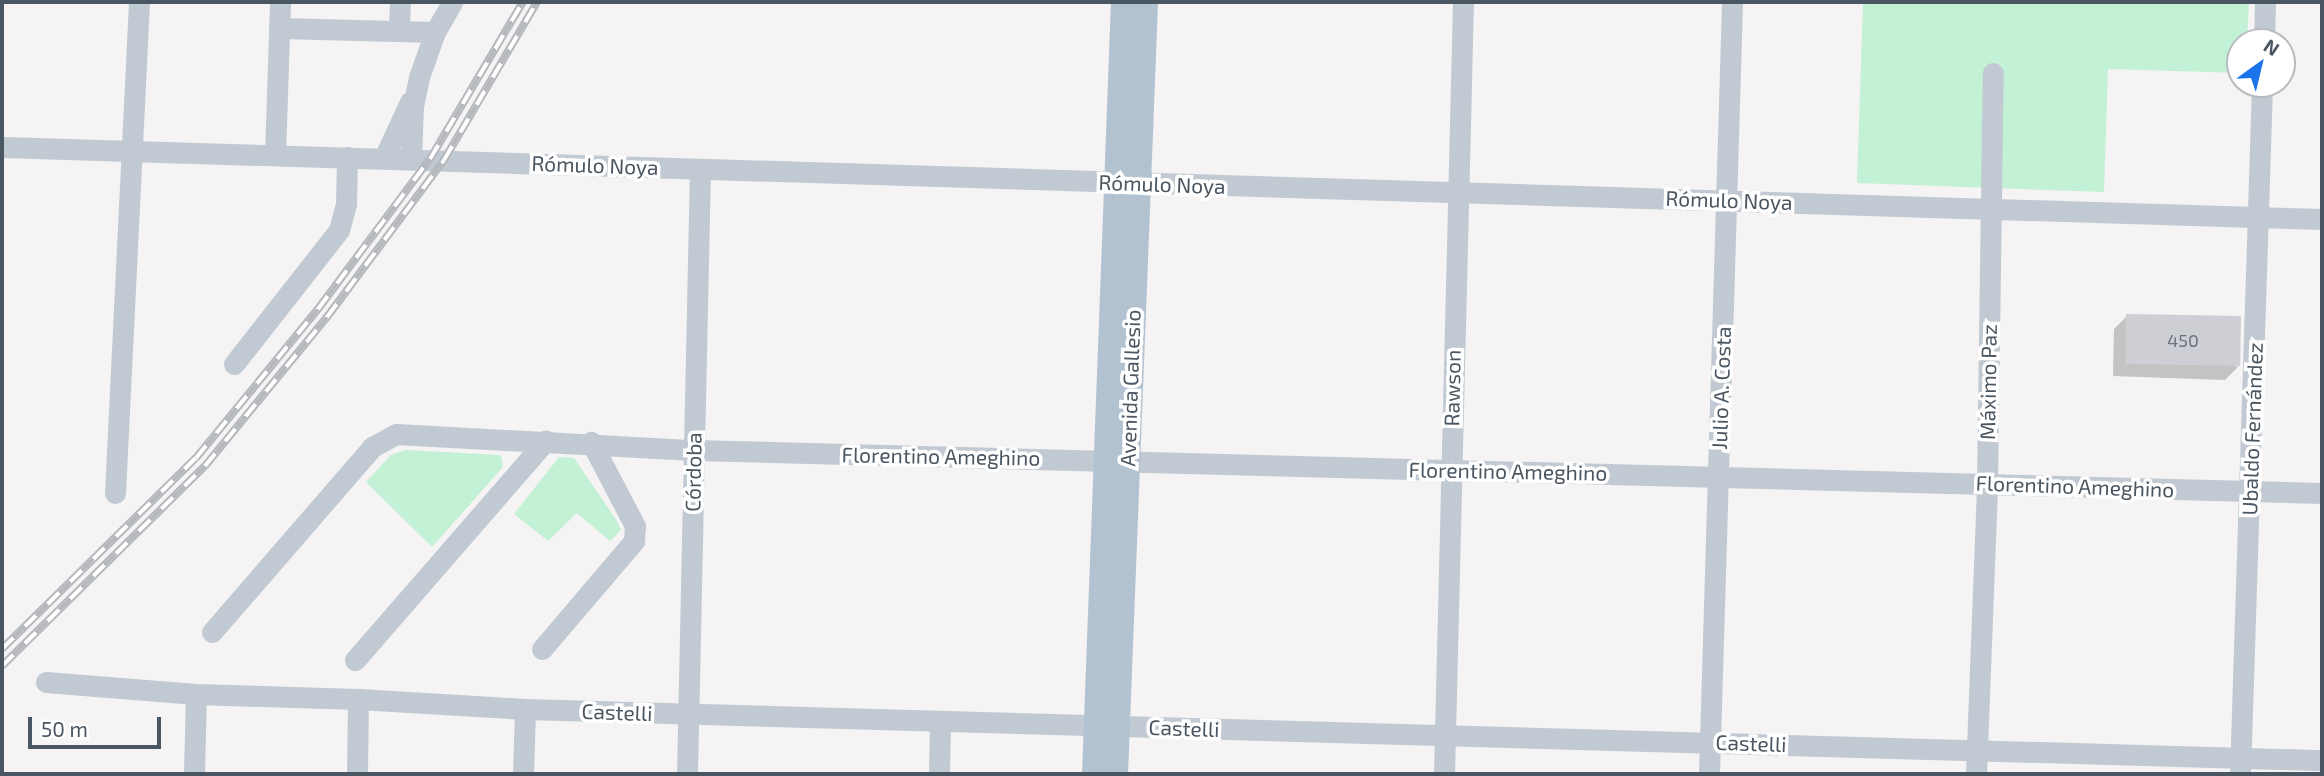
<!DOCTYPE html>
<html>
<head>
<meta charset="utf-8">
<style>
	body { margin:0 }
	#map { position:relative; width:2324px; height:776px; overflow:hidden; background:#f5f3f3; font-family:"Exo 2",sans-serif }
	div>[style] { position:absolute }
	.green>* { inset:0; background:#c3f1d5 }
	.shadow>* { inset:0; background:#0003 }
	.building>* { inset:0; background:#cdcfd5; transform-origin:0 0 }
	.minor>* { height:21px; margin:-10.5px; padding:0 10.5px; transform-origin:10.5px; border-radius:10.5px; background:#c1cad2 }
	.major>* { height:26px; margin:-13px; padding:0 13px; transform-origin:13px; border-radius:13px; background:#b3c2d1 }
	.rail>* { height:8px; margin-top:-4px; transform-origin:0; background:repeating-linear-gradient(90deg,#fff 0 16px,#b5b8bd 0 32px); box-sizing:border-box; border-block:2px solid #b5b8bd }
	span { translate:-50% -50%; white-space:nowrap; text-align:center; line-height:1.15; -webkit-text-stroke:7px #fff; paint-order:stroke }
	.number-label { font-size:18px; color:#6b747e }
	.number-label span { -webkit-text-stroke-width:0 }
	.street-label { font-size:21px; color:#4a5661 }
	.frame { position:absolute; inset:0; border:4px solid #4a5661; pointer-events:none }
	.north { position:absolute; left:2226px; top:28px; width:70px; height:70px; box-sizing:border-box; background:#fff; border:2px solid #b7bbc0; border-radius:50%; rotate:34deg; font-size:19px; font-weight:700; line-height:28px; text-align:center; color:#4a5661 }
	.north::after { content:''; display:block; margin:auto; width:24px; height:32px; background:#1a73e8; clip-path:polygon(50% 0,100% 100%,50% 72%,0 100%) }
	.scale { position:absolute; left:28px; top:717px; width:133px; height:32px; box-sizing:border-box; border:4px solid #4a5661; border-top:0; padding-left:9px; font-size:21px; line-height:24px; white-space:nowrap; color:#4a5661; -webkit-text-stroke:5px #fff; paint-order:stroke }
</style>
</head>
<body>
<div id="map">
	<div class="green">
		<div style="clip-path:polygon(1863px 2px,2249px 2px,2247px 42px,2240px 42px,2240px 73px,2108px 69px,2104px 192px,1857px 183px)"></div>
		<div style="clip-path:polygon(405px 450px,501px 455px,503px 467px,432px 547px,366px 482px,391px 455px)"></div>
		<div style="clip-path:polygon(559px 457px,574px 458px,617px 521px,621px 530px,610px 541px,577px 513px,548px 541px,514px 514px)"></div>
	</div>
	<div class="shadow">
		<div style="clip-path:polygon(2127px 316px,2238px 367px,2225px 380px,2113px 376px,2114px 329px)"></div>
	</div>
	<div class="building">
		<div style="left:2126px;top:314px;width:115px;height:50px;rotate:1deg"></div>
	</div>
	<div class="minor">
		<div style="left:279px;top:28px;width:156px;rotate:1.5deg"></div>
		<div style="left:399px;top:29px;width:27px;rotate:-88deg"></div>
		<div style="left:2264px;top:42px;width:40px;rotate:-88.6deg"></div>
		<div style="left:2px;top:147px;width:2321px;rotate:1.78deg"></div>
		<div style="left:275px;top:155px;width:153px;rotate:-88.1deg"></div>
		<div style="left:384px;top:158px;width:62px;rotate:-65.1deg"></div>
		<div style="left:411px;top:158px;width:52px;rotate:-87.8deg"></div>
		<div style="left:413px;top:106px;width:30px;rotate:-78deg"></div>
		<div style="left:419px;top:77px;width:48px;rotate:-70.4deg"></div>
		<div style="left:435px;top:32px;width:34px;rotate:-60deg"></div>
		<div style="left:234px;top:364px;width:170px;rotate:-51.9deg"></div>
		<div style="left:339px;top:230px;width:27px;rotate:-75deg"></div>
		<div style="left:346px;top:204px;width:47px;rotate:-88.8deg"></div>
		<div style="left:115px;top:493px;width:492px;rotate:-87.2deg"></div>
		<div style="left:212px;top:632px;width:245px;rotate:-49.1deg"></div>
		<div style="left:372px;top:447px;width:27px;rotate:-28deg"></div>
		<div style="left:396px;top:434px;width:298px;rotate:3.1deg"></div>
		<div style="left:694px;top:450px;width:1629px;rotate:1.51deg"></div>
		<div style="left:542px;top:649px;width:142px;rotate:-49.6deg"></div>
		<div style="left:634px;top:541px;width:15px;rotate:-86deg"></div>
		<div style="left:635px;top:526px;width:95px;rotate:-117.6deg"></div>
		<div style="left:355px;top:660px;width:291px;rotate:-49deg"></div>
		<div style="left:46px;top:682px;width:150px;rotate:4.6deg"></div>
		<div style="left:196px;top:694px;width:162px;rotate:1.8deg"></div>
		<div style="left:358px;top:699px;width:167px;rotate:3.4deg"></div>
		<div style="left:525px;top:709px;width:1798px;rotate:1.63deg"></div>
		<div style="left:194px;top:774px;width:80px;rotate:-88.6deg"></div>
		<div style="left:357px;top:774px;width:75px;rotate:-89.2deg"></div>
		<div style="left:523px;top:774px;width:65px;rotate:-88.2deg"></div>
		<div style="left:687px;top:774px;width:604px;rotate:-88.77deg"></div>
		<div style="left:939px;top:774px;width:53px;rotate:-88.9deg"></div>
		<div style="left:1444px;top:774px;width:772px;rotate:-88.59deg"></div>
		<div style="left:1709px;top:774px;width:772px;rotate:-88.29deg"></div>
		<div style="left:1976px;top:774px;width:290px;rotate:-87.8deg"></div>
		<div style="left:1987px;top:484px;width:411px;rotate:-89.2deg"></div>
		<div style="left:2240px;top:774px;width:690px;rotate:-88.17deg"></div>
	</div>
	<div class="major">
		<div style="left:1095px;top:774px;width:773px;rotate:-87.85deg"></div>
		<div style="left:1115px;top:774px;width:773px;rotate:-87.77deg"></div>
	</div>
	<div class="rail">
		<div style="left:2px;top:649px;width:272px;rotate:-44.6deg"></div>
		<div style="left:196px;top:458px;width:193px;rotate:-50.7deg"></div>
		<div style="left:318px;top:309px;width:187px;rotate:-53.3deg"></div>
		<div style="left:430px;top:159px;width:182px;rotate:-59.4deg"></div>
		<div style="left:2px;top:666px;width:285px;rotate:-44.6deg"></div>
		<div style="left:205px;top:466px;width:193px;rotate:-50.7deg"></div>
		<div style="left:327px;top:317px;width:196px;rotate:-53.3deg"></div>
		<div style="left:444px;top:160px;width:183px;rotate:-59.5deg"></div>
	</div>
	<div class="number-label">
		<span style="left:2183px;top:340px">450</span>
	</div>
	<div class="street-label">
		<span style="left:595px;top:165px;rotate:2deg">Rómulo Noya</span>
		<span style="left:1162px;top:184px;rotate:2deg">Rómulo Noya</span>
		<span style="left:1729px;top:200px;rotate:2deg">Rómulo Noya</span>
		<span style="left:1988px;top:382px;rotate:-89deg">Máximo Paz</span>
		<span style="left:1130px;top:388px;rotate:-88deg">Avenida Gallesio</span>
		<span style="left:1452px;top:388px;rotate:-89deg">Rawson</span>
		<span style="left:1721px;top:388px;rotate:-88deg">Julio A. Costa</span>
		<span style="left:2252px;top:429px;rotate:-88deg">Ubaldo Fernández</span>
		<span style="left:941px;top:456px;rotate:1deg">Florentino Ameghino</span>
		<span style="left:1508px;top:471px;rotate:1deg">Florentino Ameghino</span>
		<span style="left:693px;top:472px;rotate:-89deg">Córdoba</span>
		<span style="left:2075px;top:486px;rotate:2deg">Florentino Ameghino</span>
		<span style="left:617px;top:712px;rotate:2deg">Castelli</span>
		<span style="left:1184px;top:728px;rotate:2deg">Castelli</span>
		<span style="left:1751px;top:743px;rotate:2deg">Castelli</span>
	</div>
	<div class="frame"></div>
	<div class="north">N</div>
	<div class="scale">50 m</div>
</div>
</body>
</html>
